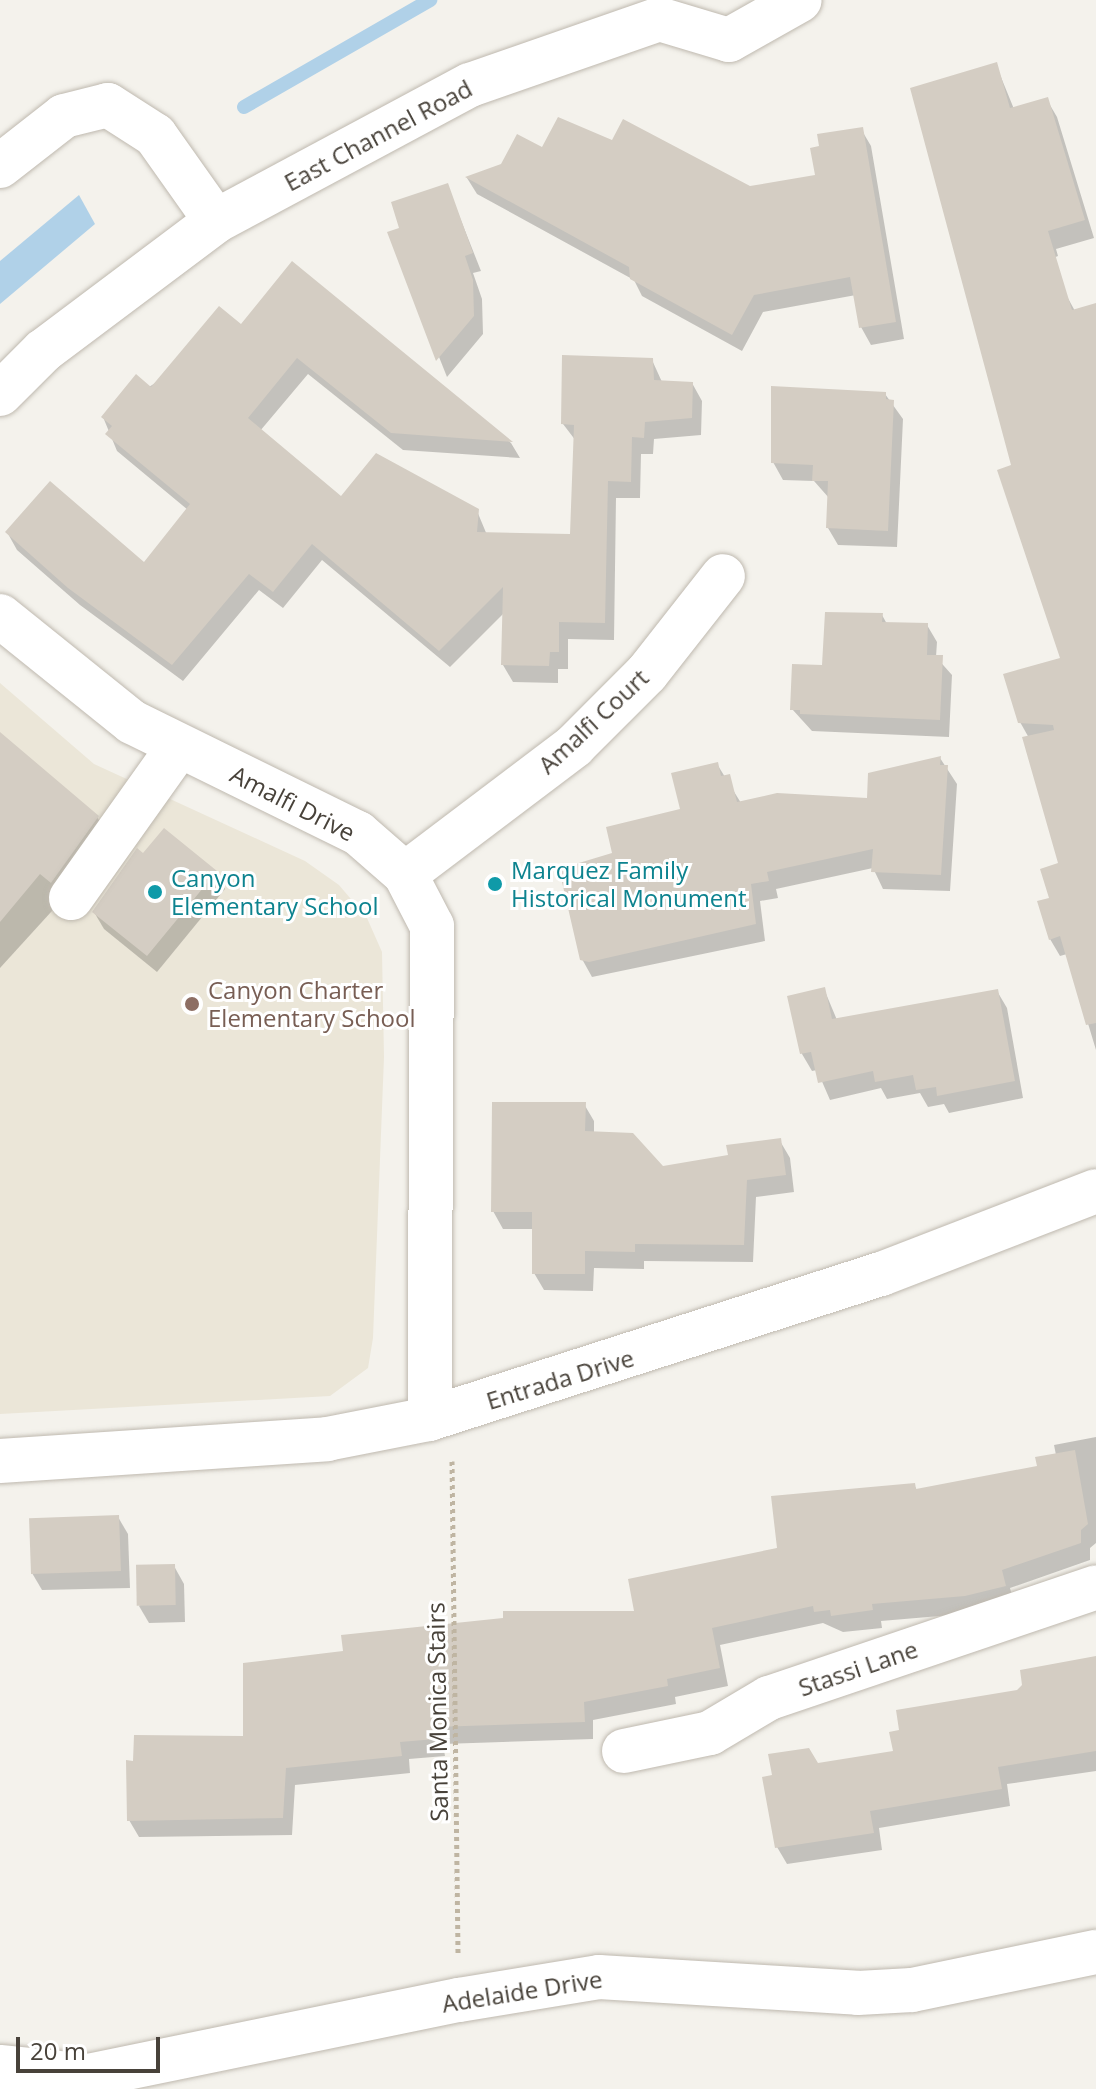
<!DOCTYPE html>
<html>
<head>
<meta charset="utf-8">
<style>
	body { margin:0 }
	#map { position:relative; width:1096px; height:2089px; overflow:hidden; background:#f4f2ec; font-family:"Open Sans",sans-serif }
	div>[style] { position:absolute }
	.education>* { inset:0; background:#ebe6d8 }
	.water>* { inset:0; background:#b0d1e8 }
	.shadow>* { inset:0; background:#0003 }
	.stream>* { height:14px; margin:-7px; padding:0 7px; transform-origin:7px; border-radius:7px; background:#b0d1e8 }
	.building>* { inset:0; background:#d4cdc3; transform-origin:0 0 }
	.path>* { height:5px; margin-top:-2.5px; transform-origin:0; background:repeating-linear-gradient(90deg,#bfb5a2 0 4px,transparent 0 8px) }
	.roads { filter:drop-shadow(0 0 2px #bfb9af) drop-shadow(0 0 2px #bfb9af) }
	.minor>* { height:44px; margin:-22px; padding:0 22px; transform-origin:22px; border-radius:22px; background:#fff }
	.dots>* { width:22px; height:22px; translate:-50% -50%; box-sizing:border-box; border:4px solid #fff; border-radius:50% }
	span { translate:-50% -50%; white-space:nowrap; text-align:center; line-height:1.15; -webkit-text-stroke:6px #fff; paint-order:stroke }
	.street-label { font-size:24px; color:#48423a }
	.culture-label { font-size:24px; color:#0d838f }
	.left { translate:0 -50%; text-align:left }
	.education-label { font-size:24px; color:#785e54 }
	.scale { position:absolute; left:16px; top:2037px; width:144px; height:36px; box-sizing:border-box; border:4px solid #48423a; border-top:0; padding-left:10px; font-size:24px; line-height:28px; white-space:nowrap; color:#48423a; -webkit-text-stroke:6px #fff; paint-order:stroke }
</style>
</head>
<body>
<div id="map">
	<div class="education">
		<div style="clip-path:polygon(0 683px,94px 764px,305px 861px,339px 885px,367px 918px,382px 952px,384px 1057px,373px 1338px,368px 1368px,330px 1396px,0 1414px)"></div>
	</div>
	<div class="water">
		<div style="clip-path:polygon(79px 195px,95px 224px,0 304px,0 261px)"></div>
	</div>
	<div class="shadow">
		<div style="clip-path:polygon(996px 65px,1014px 109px,1047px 100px,1057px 117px,1094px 238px,1056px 249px,1058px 256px,1031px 267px,1064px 291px,1075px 311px,1096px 305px,1096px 1050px,1067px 954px,1060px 956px,1050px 939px,1061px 865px,1029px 738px,1020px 722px,1062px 659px,999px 471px,1014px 467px)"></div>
		<div style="clip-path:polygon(861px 129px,871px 146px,904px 339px,871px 345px,861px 327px,856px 295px,763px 312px,742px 351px,642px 296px,634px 280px,477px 194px,467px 178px,542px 150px,612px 143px,750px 188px,817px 177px)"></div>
		<div style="clip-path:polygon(447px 185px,481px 271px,473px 273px,482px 299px,483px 334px,447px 377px,390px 234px,401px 230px)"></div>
		<div style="clip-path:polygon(292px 263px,511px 443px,520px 458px,403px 450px,308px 374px,260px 431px,341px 499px,477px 511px,487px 535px,572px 536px,576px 441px,563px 424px,652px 360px,662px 382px,692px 383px,702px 401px,701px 435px,654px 439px,653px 454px,641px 454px,640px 498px,616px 498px,614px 640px,568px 639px,568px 669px,558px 669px,558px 683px,513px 682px,503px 665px,505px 612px,450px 667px,322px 560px,283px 608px,259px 590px,183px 681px,80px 605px,17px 550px,7px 532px,144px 565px,188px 510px,117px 451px,103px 417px,241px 327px)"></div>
		<div style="clip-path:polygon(885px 394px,903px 419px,897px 547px,838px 545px,828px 528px,829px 498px,814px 481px,783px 480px,773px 462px)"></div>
		<div style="clip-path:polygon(882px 615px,887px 624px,927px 625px,937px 642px,936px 657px,952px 675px,949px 737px,812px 731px,792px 709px)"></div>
		<div style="clip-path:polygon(0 735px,97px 817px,113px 844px,0 968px)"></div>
		<div style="clip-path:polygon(940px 758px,957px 784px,950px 891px,883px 889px,873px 868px,776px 889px,778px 898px,760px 901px,765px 941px,592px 977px,582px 959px,614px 854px,682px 811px,717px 764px,741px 803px,868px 800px)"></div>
		<div style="clip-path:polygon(144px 856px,215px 872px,225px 889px,157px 972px,104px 929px,94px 912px)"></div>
		<div style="clip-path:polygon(824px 989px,837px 1020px,997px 991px,1007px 1008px,1023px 1098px,949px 1113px,944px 1104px,928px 1107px,920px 1093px,887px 1099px,881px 1088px,830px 1100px,817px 1070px,812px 1071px,802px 1054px,789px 997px)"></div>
		<div style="clip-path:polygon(584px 1104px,594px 1121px,594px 1134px,662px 1169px,730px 1157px,780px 1141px,790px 1158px,794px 1192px,756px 1197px,753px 1262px,644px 1261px,644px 1269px,594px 1268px,593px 1291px,544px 1290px,534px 1273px,534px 1229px,503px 1229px,493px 1211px)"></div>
		<div style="clip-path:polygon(1096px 1437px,1096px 1543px,1090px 1548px,1090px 1560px,1010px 1588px,1014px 1603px,975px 1613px,881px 1621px,882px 1628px,843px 1632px,823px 1623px,720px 1645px,728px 1686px,675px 1697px,676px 1704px,593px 1720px,593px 1739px,443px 1744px,445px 1756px,409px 1759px,410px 1773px,295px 1785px,292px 1835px,139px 1837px,129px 1820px,245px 1738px,637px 1613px,914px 1485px,917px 1490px,1039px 1468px,1056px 1455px,1054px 1445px)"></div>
		<div style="clip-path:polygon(118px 1517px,128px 1534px,130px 1588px,42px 1590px,32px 1573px)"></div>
		<div style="clip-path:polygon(174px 1566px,184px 1584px,185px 1622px,149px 1623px,139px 1606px)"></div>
		<div style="clip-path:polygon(1096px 1657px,1096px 1771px,1007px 1784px,1010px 1806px,879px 1828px,882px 1850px,787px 1864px,777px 1847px,817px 1765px,895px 1753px)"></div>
	</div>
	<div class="stream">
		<div style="left:244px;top:107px;width:215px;rotate:-29.9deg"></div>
	</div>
	<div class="building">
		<div style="clip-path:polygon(997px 62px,1010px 108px,1048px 97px,1085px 220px,1048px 231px,1072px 310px,1096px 303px,1096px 1023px,1086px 1025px,1060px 936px,1049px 940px,1037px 901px,1049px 898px,1040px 869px,1058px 863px,1022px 737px,1054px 730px,1053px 725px,1018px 723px,1003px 674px,1060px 658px,997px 470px,1011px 465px,910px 88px)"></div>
		<div style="clip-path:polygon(558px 117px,612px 140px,623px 119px,750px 186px,815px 175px,810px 148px,819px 146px,817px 134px,863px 127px,896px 322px,859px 328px,850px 277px,754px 295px,732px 335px,630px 279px,629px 267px,465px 177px,501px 164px,517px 134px,542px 147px)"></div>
		<div style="clip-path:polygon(448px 183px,473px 253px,465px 256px,473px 280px,474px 316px,436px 361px,387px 232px,399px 228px,391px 202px)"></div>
		<div style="clip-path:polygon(292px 261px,513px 442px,391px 433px,297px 358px,248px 418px,341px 496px,376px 453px,479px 509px,477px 532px,570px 534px,574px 425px,561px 424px,562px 355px,653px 358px,654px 380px,693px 382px,692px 418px,645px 422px,644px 438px,632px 437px,631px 482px,608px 481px,605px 623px,559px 622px,559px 652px,550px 652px,549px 666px,501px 665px,503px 587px,439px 651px,312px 544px,273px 592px,249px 574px,172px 665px,68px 588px,5px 532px,50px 481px,144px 562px,190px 504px,105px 434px,112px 426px,101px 417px,136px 374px,151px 387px,219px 306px,241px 324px)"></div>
		<div style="clip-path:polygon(771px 386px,886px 392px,886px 399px,894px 400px,888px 531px,826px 528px,828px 481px,812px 481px,813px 465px,771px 463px)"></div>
		<div style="clip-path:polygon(825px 612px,883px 613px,882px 622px,928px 623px,927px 655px,943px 655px,940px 720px,800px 714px,800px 710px,790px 710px,792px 664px,822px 665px)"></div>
		<div style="clip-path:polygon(0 732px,99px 816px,51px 883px,40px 874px,0 922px)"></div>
		<div style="clip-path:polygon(941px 756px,940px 765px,948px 765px,941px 875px,871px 872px,873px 849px,767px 872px,769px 881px,751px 884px,756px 924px,589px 962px,580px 960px,559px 869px,612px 853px,606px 827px,680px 809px,671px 773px,718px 762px,721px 776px,730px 774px,737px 802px,777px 793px,867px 798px,868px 773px)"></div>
		<div style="clip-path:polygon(164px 828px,217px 871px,147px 956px,92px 912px,137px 848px,143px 853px)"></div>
		<div style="clip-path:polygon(825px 987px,832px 1019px,998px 989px,1015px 1081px,937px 1096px,936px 1087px,916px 1090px,913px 1075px,875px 1082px,873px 1071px,818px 1083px,811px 1052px,800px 1054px,787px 996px)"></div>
		<div style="clip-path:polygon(492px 1102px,586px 1102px,585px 1131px,633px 1133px,663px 1166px,728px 1155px,726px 1145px,781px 1138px,786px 1175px,747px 1180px,744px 1245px,635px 1244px,635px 1252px,585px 1251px,585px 1274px,532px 1274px,532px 1212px,491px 1212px)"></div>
		<div style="clip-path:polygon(1075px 1450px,1088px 1524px,1081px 1530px,1081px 1543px,1002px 1570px,1006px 1586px,965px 1596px,872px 1604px,873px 1610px,831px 1616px,830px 1610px,814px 1612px,813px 1606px,712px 1628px,720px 1668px,667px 1679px,668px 1686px,584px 1702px,585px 1722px,435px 1727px,436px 1739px,400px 1742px,402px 1756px,286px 1768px,283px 1818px,127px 1821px,126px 1760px,133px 1761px,134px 1735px,243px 1736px,243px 1663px,343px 1651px,341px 1635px,503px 1618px,503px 1611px,634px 1611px,628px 1579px,777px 1548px,771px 1496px,915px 1483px,916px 1489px,1037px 1466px,1035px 1457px)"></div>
		<div style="left:119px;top:1515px;width:56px;height:90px;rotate:88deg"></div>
		<div style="left:175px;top:1564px;width:41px;height:39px;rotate:89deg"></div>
		<div style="clip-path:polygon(1096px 1656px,1096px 1751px,998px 1767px,1002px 1789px,870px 1811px,874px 1833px,775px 1848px,762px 1777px,772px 1775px,768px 1754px,809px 1748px,818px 1763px,893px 1751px,889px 1732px,899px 1730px,896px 1710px,1017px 1690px,1022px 1685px,1020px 1670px)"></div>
	</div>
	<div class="path">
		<div style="left:452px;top:1461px;width:494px;rotate:89.3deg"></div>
	</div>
	<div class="roads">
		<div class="minor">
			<div style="left:0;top:166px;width:81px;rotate:-38deg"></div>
			<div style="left:64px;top:116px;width:45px;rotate:-14deg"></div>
			<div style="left:108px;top:105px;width:56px;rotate:32.6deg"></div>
			<div style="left:155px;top:135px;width:105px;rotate:54.7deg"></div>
			<div style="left:0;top:394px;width:61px;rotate:-45deg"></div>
			<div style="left:43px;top:351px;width:216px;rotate:-36.9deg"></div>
			<div style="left:216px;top:221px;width:288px;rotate:-28.2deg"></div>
			<div style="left:470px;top:85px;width:200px;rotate:-19.2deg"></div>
			<div style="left:659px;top:19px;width:73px;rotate:16.7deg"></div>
			<div style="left:729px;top:40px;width:81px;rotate:-29.4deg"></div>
			<div style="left:0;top:616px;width:169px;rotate:38.8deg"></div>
			<div style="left:132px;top:722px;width:252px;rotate:26.2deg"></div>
			<div style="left:358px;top:833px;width:62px;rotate:41.1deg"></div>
			<div style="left:405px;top:874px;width:59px;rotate:62.6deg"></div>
			<div style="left:432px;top:926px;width:493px;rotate:90.3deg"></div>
			<div style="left:405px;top:874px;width:212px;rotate:-37.1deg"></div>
			<div style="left:574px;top:746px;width:103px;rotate:-45deg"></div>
			<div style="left:647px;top:673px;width:123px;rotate:-51.9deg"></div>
			<div style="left:71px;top:898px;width:186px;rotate:-54.6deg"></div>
			<div style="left:0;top:1461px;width:328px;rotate:-3.8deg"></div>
			<div style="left:327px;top:1439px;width:104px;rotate:-11.1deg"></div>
			<div style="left:429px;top:1419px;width:475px;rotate:-17.8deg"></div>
			<div style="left:881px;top:1274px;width:230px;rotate:-21.1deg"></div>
			<div style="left:624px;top:1751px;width:88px;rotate:-11.8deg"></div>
			<div style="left:710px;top:1733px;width:69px;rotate:-30.7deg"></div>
			<div style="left:769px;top:1698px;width:345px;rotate:-18.7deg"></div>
			<div style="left:0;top:2067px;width:88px;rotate:5.8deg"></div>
			<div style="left:88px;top:2076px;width:379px;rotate:-11.6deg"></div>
			<div style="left:459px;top:2000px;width:142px;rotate:-9.3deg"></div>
			<div style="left:599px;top:1977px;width:259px;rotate:3.5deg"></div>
			<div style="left:858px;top:1993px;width:54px;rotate:-3.2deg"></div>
			<div style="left:912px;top:1990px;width:188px;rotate:-11.7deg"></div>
		</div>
	</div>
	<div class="dots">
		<div style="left:495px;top:884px;background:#0f9aa8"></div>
		<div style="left:155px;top:892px;background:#0f9aa8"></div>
		<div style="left:192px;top:1004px;background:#8d6e63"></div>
	</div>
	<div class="street-label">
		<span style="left:378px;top:135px;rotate:-28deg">East Channel Road</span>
		<span style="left:593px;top:721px;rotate:-43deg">Amalfi Court</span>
		<span style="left:293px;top:803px;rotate:27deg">Amalfi Drive</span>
		<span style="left:560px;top:1379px;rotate:-17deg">Entrada Drive</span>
		<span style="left:858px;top:1668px;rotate:-19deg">Stassi Lane</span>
		<span style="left:437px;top:1712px;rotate:-91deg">Santa Monica Stairs</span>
		<span style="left:522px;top:1991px;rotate:-9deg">Adelaide Drive</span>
	</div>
	<div class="culture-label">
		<span class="left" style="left:511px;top:884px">Marquez Family<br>Historical Monument</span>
		<span class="left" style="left:171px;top:892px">Canyon<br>Elementary School</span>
	</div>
	<div class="education-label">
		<span class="left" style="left:208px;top:1004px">Canyon Charter<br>Elementary School</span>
	</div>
	<div class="scale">20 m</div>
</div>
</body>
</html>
